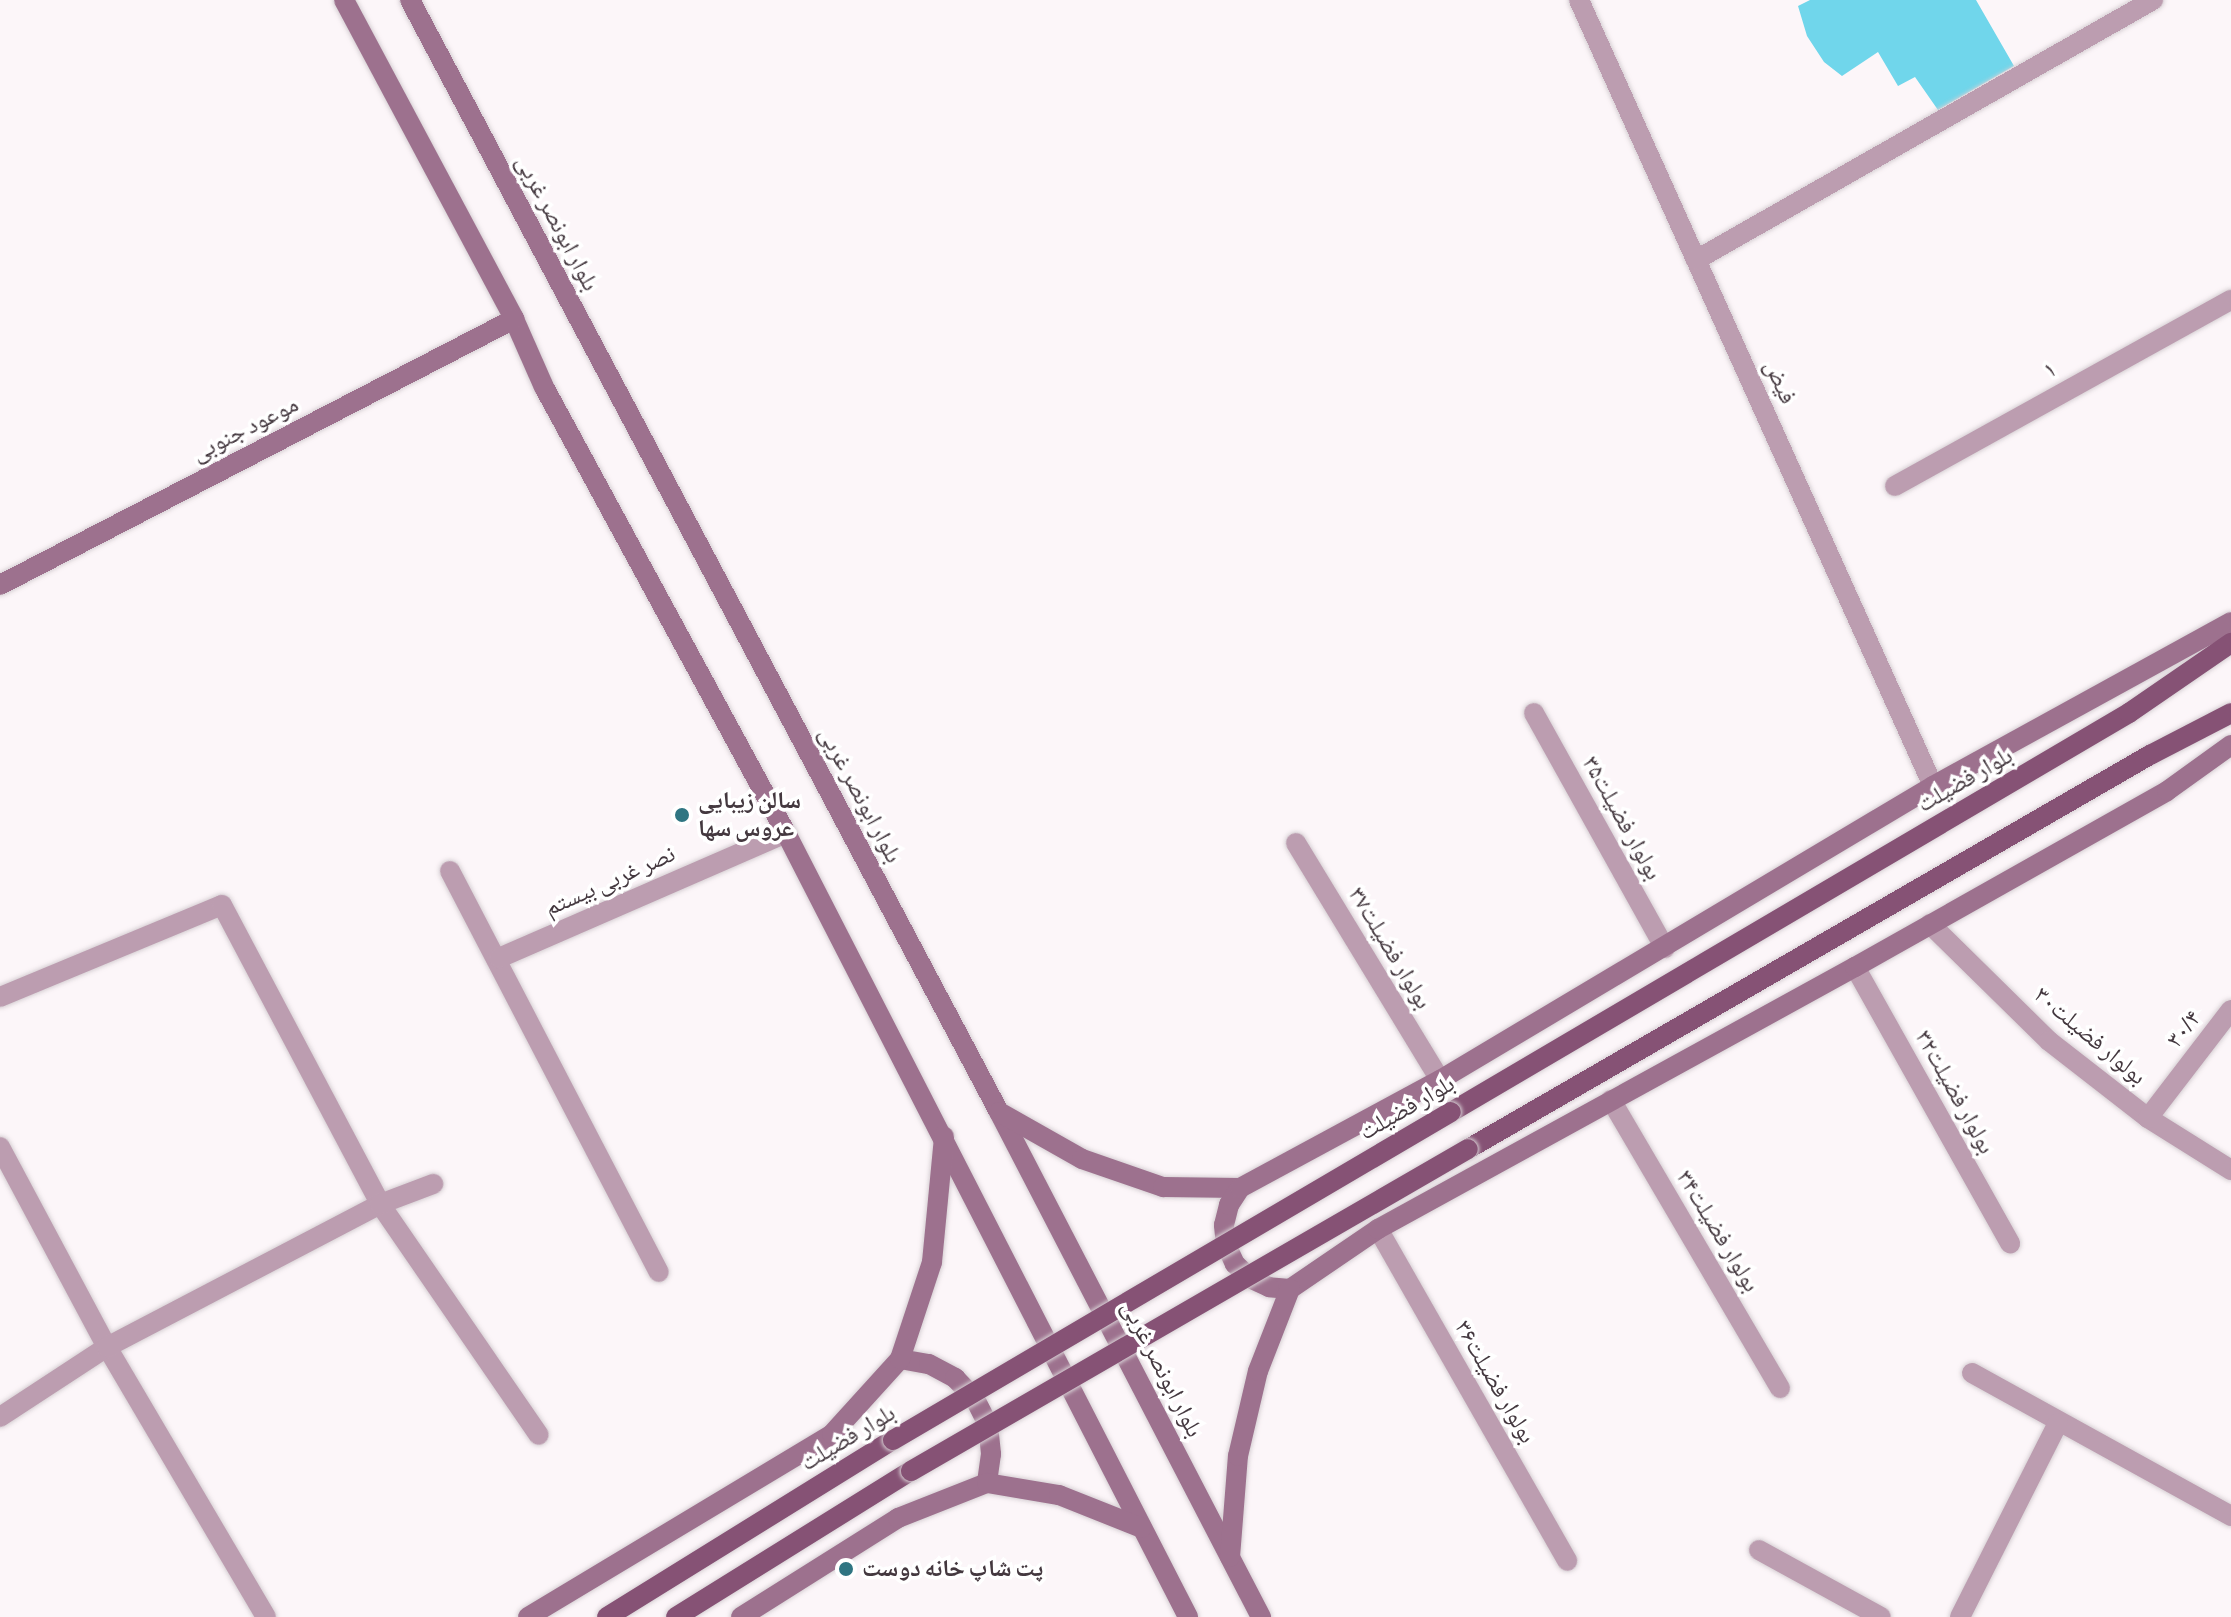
<!DOCTYPE html>
<html>
<head>
<meta charset="utf-8">
<style>
	body { margin:0 }
	#map { position:relative; width:2231px; height:1617px; overflow:hidden; background:#fcf6f9; font-family:"Sofia Sans Condensed","Noto Naskh Arabic",sans-serif }
	div>[style] { position:absolute }
	.building>* { inset:0; background:#70d6eb }
	.roads { filter:drop-shadow(0 0 2px #d7d0d4) drop-shadow(0 0 2px #d7d0d4) }
	.street>* { height:20px; margin:-10px; padding:0 10px; transform-origin:10px; border-radius:10px; background:#bc9db0 }
	.secondary>* { height:20px; margin:-10px; padding:0 10px; transform-origin:10px; border-radius:10px; background:#9d718e }
	.primary>* { height:20px; margin:-10px; padding:0 10px; transform-origin:10px; border-radius:10px; background:#865275 }
	.bridges { filter:drop-shadow(0 0 2px #d7d0d4) drop-shadow(0 0 2px #d7d0d4) }
	.primary-bridge>* { height:20px; margin:-10px; padding:0 10px; transform-origin:10px; border-radius:10px; background:#865275 }
	.dots>* { width:22px; height:22px; translate:-50% -50%; box-sizing:border-box; border:4px solid #fff; border-radius:50% }
	span { translate:-50% -50%; white-space:nowrap; text-align:center; line-height:1.15; -webkit-text-stroke:7px #fff; paint-order:stroke }
	.street-label { font-size:24px; color:#44383f }
	.poi-label { font-size:24px; color:#44383f; font-weight:700 }
	.left { translate:0 -50%; text-align:left }
</style>
</head>
<body>
<div id="map">
	<div class="building">
		<div style="clip-path:polygon(1810px 0,1976px 0,2014px 66px,1938px 110px,1915px 77px,1898px 86px,1878px 52px,1842px 76px,1824px 62px,1807px 36px,1798px 6px)"></div>
	</div>
	<div class="roads">
		<div class="street">
			<div style="left:1579px;top:0;width:862px;rotate:65.75deg"></div>
			<div style="left:1696px;top:260px;width:526px;rotate:-29.64deg"></div>
			<div style="left:1895px;top:486px;width:384px;rotate:-29deg"></div>
			<div style="left:1534px;top:713px;width:269px;rotate:60.9deg"></div>
			<div style="left:1296px;top:843px;width:277px;rotate:58.7deg"></div>
			<div style="left:450px;top:871px;width:452px;rotate:62.5deg"></div>
			<div style="left:1930px;top:924px;width:167px;rotate:44.5deg"></div>
			<div style="left:2049px;top:1041px;width:125px;rotate:37.9deg"></div>
			<div style="left:2148px;top:1118px;width:98px;rotate:32.1deg"></div>
			<div style="left:499px;top:958px;width:313px;rotate:-23.5deg"></div>
			<div style="left:1855px;top:967px;width:317px;rotate:60.7deg"></div>
			<div style="left:0;top:997px;width:240px;rotate:-22.5deg"></div>
			<div style="left:222px;top:905px;width:338px;rotate:62.1deg"></div>
			<div style="left:380px;top:1204px;width:280px;rotate:55.5deg"></div>
			<div style="left:1611px;top:1100px;width:334px;rotate:59.6deg"></div>
			<div style="left:2148px;top:1118px;width:136px;rotate:-52.5deg"></div>
			<div style="left:0;top:1147px;width:227px;rotate:61.9deg"></div>
			<div style="left:107px;top:1347px;width:313px;rotate:59.5deg"></div>
			<div style="left:1378px;top:1229px;width:382px;rotate:60.3deg"></div>
			<div style="left:1972px;top:1373px;width:296px;rotate:28.9deg"></div>
			<div style="left:0;top:1417px;width:128px;rotate:-33.2deg"></div>
			<div style="left:107px;top:1347px;width:308px;rotate:-27.6deg"></div>
			<div style="left:380px;top:1204px;width:57px;rotate:-20.7deg"></div>
			<div style="left:1759px;top:1550px;width:139px;rotate:28.8deg"></div>
			<div style="left:1960px;top:1617px;width:217px;rotate:-63.2deg"></div>
		</div>
		<div class="secondary">
			<div style="left:344px;top:0;width:361px;rotate:61.9deg"></div>
			<div style="left:514px;top:319px;width:74px;rotate:66.2deg"></div>
			<div style="left:544px;top:387px;width:507px;rotate:61.52deg"></div>
			<div style="left:786px;top:833px;width:881px;rotate:62.85deg"></div>
			<div style="left:410px;top:0;width:1258px;rotate:62.09deg"></div>
			<div style="left:999px;top:1112px;width:569px;rotate:62.58deg"></div>
			<div style="left:0;top:585px;width:579px;rotate:-27.36deg"></div>
			<div style="left:999px;top:1112px;width:95px;rotate:29.5deg"></div>
			<div style="left:1082px;top:1159px;width:86px;rotate:19.1deg"></div>
			<div style="left:1163px;top:1187px;width:77px;rotate:0.7deg"></div>
			<div style="left:1290px;top:1289px;width:21px;rotate:-175deg"></div>
			<div style="left:1269px;top:1287px;width:21px;rotate:-155deg"></div>
			<div style="left:1250px;top:1278px;width:21px;rotate:-137deg"></div>
			<div style="left:1235px;top:1264px;width:21px;rotate:-115deg"></div>
			<div style="left:1226px;top:1245px;width:20px;rotate:-96deg"></div>
			<div style="left:1224px;top:1225px;width:21px;rotate:-76deg"></div>
			<div style="left:1229px;top:1205px;width:20px;rotate:-57deg"></div>
			<div style="left:1240px;top:1188px;width:227px;rotate:-28.4deg"></div>
			<div style="left:1440px;top:1080px;width:574px;rotate:-30.81deg"></div>
			<div style="left:1933px;top:786px;width:340px;rotate:-28.8deg"></div>
			<div style="left:1290px;top:1289px;width:107px;rotate:-34.3deg"></div>
			<div style="left:1378px;top:1229px;width:544px;rotate:-28.78deg"></div>
			<div style="left:1855px;top:967px;width:358px;rotate:-29.4deg"></div>
			<div style="left:2167px;top:791px;width:79px;rotate:-35.7deg"></div>
			<div style="left:900px;top:1359px;width:29px;rotate:10deg"></div>
			<div style="left:929px;top:1364px;width:30px;rotate:28deg"></div>
			<div style="left:955px;top:1378px;width:29px;rotate:46deg"></div>
			<div style="left:975px;top:1399px;width:29px;rotate:63deg"></div>
			<div style="left:988px;top:1425px;width:29px;rotate:84deg"></div>
			<div style="left:991px;top:1454px;width:29px;rotate:98deg"></div>
			<div style="left:1230px;top:1557px;width:101px;rotate:-85.5deg"></div>
			<div style="left:1238px;top:1456px;width:87px;rotate:-76.8deg"></div>
			<div style="left:1258px;top:1371px;width:88px;rotate:-68.7deg"></div>
			<div style="left:528px;top:1617px;width:355px;rotate:-31deg"></div>
			<div style="left:832px;top:1434px;width:101px;rotate:-47.8deg"></div>
			<div style="left:900px;top:1359px;width:102px;rotate:-71.7deg"></div>
			<div style="left:932px;top:1262px;width:126px;rotate:-84.5deg"></div>
			<div style="left:741px;top:1617px;width:186px;rotate:-32.2deg"></div>
			<div style="left:898px;top:1518px;width:96px;rotate:-21.5deg"></div>
			<div style="left:987px;top:1483px;width:73px;rotate:9.5deg"></div>
			<div style="left:1059px;top:1495px;width:89px;rotate:21.7deg"></div>
		</div>
		<div class="primary">
			<div style="left:1451px;top:1112px;width:787px;rotate:-30.48deg"></div>
			<div style="left:2129px;top:713px;width:124px;rotate:-34.5deg"></div>
			<div style="left:1468px;top:1149px;width:788px;rotate:-30.02deg"></div>
			<div style="left:2150px;top:755px;width:91px;rotate:-27.4deg"></div>
			<div style="left:607px;top:1617px;width:336px;rotate:-31.8deg"></div>
			<div style="left:676px;top:1617px;width:277px;rotate:-31.9deg"></div>
		</div>
	</div>
	<div class="bridges">
		<div class="primary-bridge">
			<div style="left:893px;top:1440px;width:647px;rotate:-30.45deg"></div>
			<div style="left:911px;top:1471px;width:643px;rotate:-30.03deg"></div>
		</div>
	</div>
	<div class="dots">
		<div style="left:682px;top:815px;background:#2f7582"></div>
		<div style="left:846px;top:1569px;background:#2f7582"></div>
	</div>
	<div class="street-label">
		<span style="left:557px;top:223px;rotate:62deg">بلوار ابونصر غربی</span>
		<span style="left:2050px;top:370px;rotate:-29deg">۱</span>
		<span style="left:1780px;top:382px;rotate:66deg">فیض</span>
		<span style="left:245px;top:429px;rotate:-27deg">موعود جنوبی</span>
		<span style="left:1965px;top:780px;rotate:-30deg">بلوار فضیلت</span>
		<span style="left:860px;top:795px;rotate:62deg">بلوار ابونصر غربی</span>
		<span style="left:1622px;top:818px;rotate:61deg">بولوار فضیلت۳۵</span>
		<span style="left:610px;top:881px;rotate:-24deg">نصر غربی بیستم</span>
		<span style="left:1390px;top:948px;rotate:59deg">بولوار فضیلت۳۷</span>
		<span style="left:2184px;top:1029px;rotate:-52deg">۳۰/۴</span>
		<span style="left:2090px;top:1036px;rotate:40deg">بولوار فضیلت۳۰</span>
		<span style="left:1955px;top:1092px;rotate:61deg">بولوار فضیلت۳۲</span>
		<span style="left:1407px;top:1108px;rotate:-30deg">بلوار فضیلت</span>
		<span style="left:1718px;top:1231px;rotate:59deg">بولوار فضیلت۳۴</span>
		<span style="left:1162px;top:1369px;rotate:63deg">بلوار ابونصر غربی</span>
		<span style="left:1495px;top:1382px;rotate:60deg">بولوار فضیلت۳۶</span>
		<span style="left:848px;top:1438px;rotate:-31deg">بلوار فضیلت</span>
	</div>
	<div class="poi-label">
		<span class="left" style="left:698px;top:815px">سالن زیبایی<br>عروس سها</span>
		<span class="left" style="left:862px;top:1569px">پت شاپ خانه دوست</span>
	</div>
</div>
</body>
</html>
